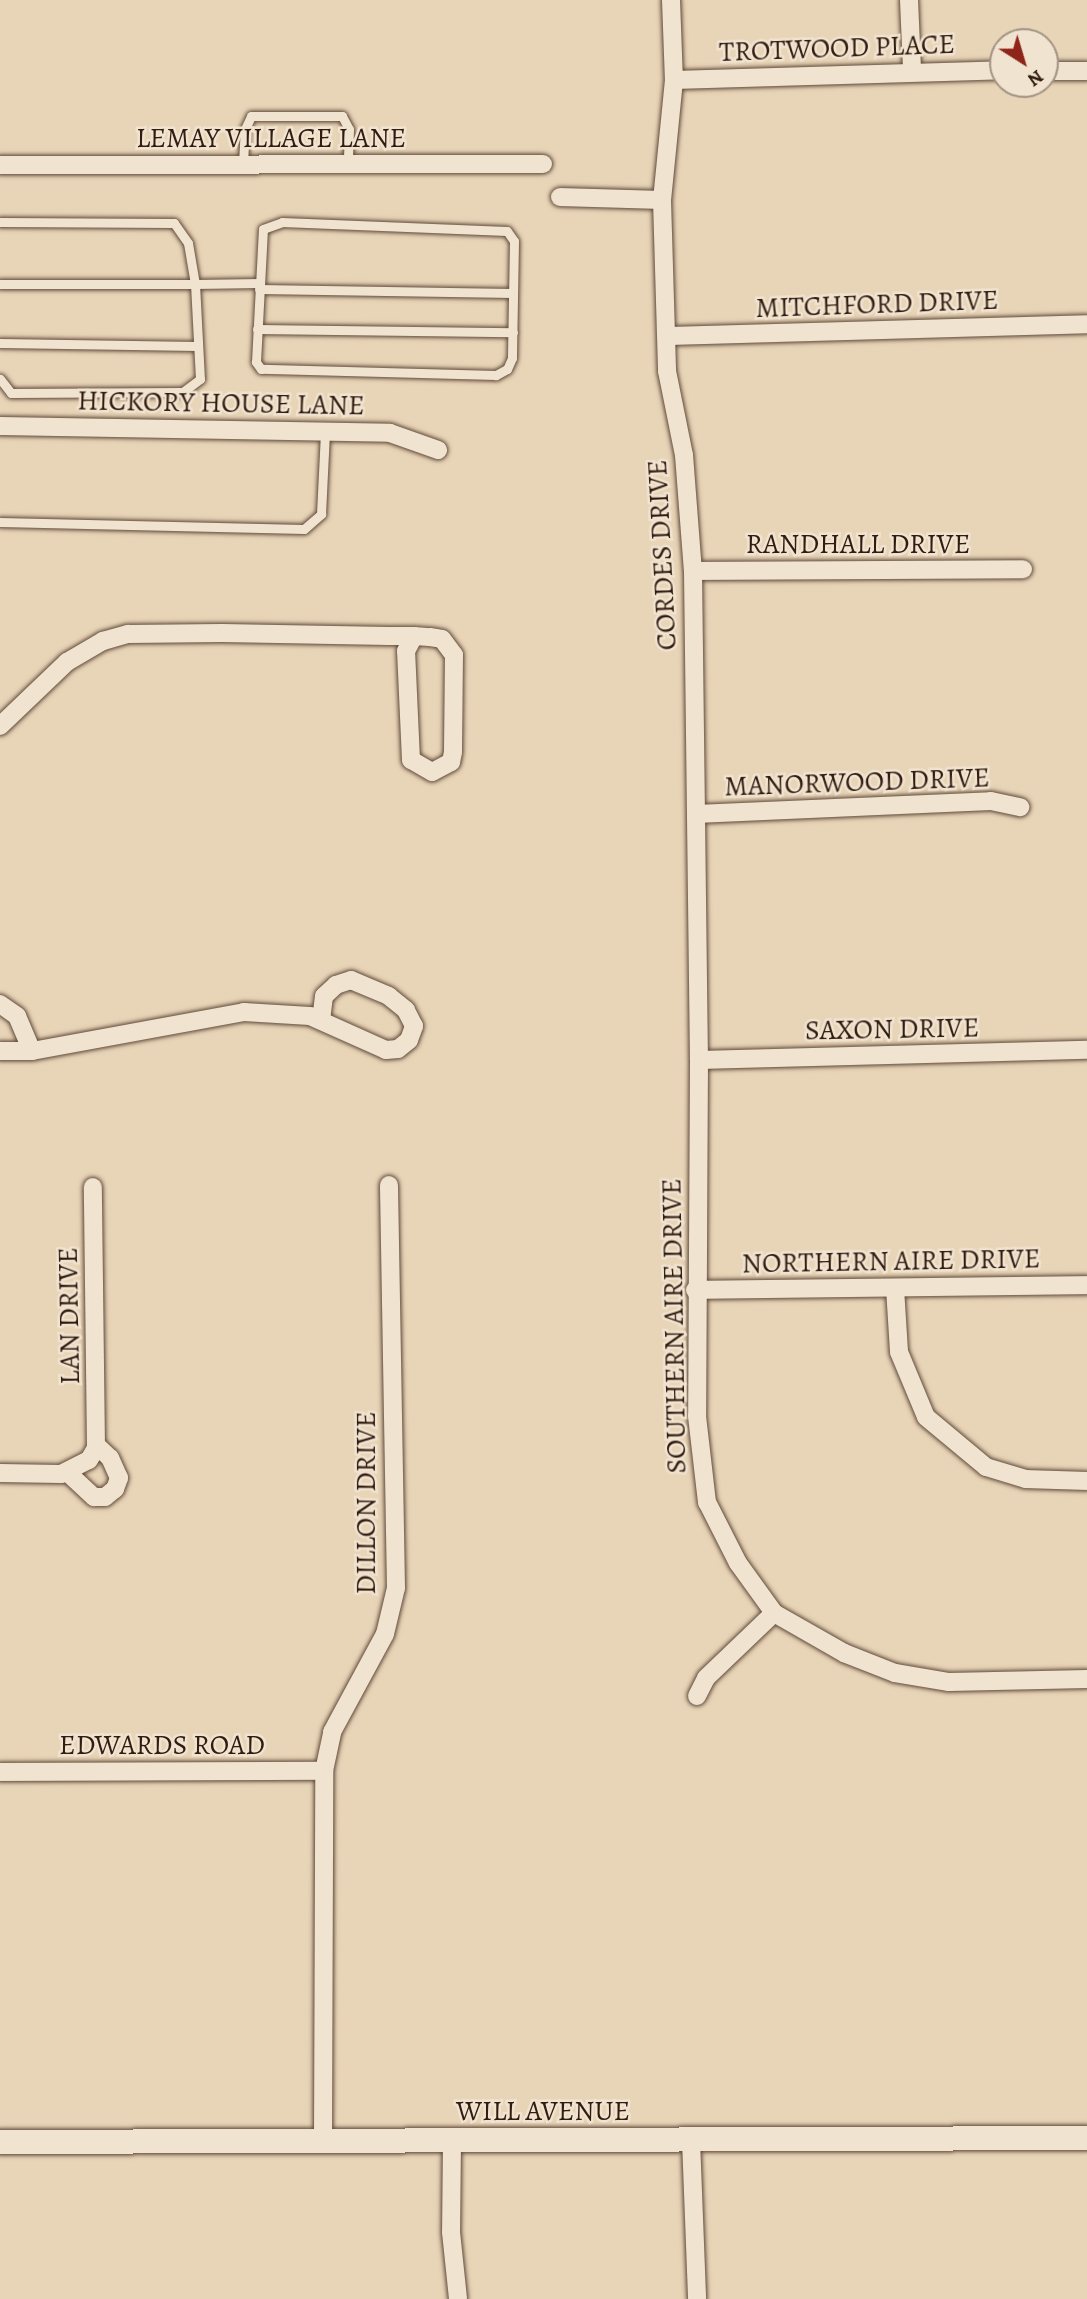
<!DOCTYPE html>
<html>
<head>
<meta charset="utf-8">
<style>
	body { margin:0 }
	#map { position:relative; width:1087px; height:2299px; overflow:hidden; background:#e8d4b7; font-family:Alegreya,serif }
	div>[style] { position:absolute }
	.roads { filter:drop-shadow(0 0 2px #604a3a) drop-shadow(0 0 2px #604a3a) }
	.lane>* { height:9px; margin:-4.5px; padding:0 4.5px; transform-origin:4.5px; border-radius:4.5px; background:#f0e3d0 }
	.street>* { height:18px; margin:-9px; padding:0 9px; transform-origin:9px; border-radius:9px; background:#f0e3d0 }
	.secondary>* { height:24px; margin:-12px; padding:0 12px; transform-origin:12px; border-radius:12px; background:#f0e3d0 }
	span { translate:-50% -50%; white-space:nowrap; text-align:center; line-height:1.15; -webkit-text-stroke:5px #f0e3d0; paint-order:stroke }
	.street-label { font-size:28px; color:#321c10 }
	.north { position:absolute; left:989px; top:28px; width:70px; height:70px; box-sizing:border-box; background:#f0e3d0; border:2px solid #a49383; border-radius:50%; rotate:143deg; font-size:19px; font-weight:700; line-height:28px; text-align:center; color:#321c10 }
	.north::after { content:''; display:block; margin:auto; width:24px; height:32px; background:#8f2418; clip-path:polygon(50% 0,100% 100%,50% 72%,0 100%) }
</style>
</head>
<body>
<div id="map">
	<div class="roads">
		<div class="lane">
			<div style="left:243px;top:164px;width:35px;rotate:-87deg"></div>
			<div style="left:245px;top:129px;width:14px;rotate:-65deg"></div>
			<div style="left:251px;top:116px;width:91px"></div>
			<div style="left:342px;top:116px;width:15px;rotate:62deg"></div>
			<div style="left:349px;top:129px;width:35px;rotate:92deg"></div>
			<div style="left:0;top:222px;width:174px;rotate:0.3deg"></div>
			<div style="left:174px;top:223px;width:24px;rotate:55deg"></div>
			<div style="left:188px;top:243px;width:42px;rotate:80.3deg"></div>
			<div style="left:195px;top:284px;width:65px;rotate:-0.9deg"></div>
			<div style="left:282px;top:222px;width:225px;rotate:2.3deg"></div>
			<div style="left:507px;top:231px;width:12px;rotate:55deg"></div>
			<div style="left:514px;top:241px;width:117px;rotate:91deg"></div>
			<div style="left:512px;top:358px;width:12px;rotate:114deg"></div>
			<div style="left:507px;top:369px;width:13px;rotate:151deg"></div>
			<div style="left:496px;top:375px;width:235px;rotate:-178.5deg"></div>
			<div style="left:261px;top:369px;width:9px;rotate:-126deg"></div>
			<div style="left:256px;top:362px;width:133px;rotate:-87deg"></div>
			<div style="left:263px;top:229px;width:20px;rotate:-20deg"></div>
			<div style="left:0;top:284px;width:195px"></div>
			<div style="left:195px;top:284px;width:95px;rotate:87deg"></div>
			<div style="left:200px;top:379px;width:21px;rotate:143deg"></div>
			<div style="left:183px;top:392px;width:172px;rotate:179.7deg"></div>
			<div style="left:11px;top:393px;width:18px;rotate:-128deg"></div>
			<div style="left:259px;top:289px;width:254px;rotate:0.9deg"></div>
			<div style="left:257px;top:329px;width:256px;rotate:0.7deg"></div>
			<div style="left:0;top:343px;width:197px;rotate:0.9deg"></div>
			<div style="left:0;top:522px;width:304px;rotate:1.3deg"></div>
			<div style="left:304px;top:529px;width:23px;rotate:-41deg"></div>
			<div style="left:321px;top:514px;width:83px;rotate:-87.2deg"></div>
		</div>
		<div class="street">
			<div style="left:671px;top:0;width:80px;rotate:87.9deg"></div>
			<div style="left:674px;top:80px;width:121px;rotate:95.7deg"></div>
			<div style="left:662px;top:200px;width:171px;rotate:88.3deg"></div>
			<div style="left:667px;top:371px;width:86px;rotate:78.6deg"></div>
			<div style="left:684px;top:455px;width:116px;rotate:85.6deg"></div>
			<div style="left:693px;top:571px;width:489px;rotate:89.3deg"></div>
			<div style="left:699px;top:1060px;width:356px;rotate:90.3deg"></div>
			<div style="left:697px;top:1416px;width:87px;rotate:83.4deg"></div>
			<div style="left:707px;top:1502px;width:68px;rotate:63.1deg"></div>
			<div style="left:738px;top:1563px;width:62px;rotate:54.2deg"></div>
			<div style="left:774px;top:1613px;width:81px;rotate:29.7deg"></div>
			<div style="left:844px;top:1653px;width:55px;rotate:21.4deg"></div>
			<div style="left:895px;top:1673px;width:55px;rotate:9.5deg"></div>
			<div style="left:949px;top:1682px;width:138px;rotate:-1.2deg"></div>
			<div style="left:909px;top:0;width:70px;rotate:87.5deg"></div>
			<div style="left:1045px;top:71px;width:42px"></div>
			<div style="left:674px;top:80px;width:329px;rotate:-1.7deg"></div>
			<div style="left:0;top:165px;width:543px;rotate:-0.11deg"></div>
			<div style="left:560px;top:197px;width:102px;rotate:1.7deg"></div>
			<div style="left:669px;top:336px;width:418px;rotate:-1.6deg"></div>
			<div style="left:0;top:426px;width:390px;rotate:1deg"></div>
			<div style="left:390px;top:433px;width:51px;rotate:19.5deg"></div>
			<div style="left:693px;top:571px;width:330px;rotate:-0.3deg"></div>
			<div style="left:0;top:726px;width:93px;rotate:-43.7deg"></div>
			<div style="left:67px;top:662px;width:42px;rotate:-30.3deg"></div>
			<div style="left:103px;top:641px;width:26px;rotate:-16deg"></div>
			<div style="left:128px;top:634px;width:94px;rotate:-0.6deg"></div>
			<div style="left:222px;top:633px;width:167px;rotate:1deg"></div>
			<div style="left:389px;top:636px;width:25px"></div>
			<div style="left:414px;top:636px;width:16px;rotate:4deg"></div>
			<div style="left:430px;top:637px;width:12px;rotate:9deg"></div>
			<div style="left:442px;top:639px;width:20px;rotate:53deg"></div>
			<div style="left:454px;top:655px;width:97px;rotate:90.6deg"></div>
			<div style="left:453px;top:752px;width:10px;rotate:101deg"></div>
			<div style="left:451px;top:762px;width:21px;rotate:152deg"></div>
			<div style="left:432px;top:772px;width:24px;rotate:-150deg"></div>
			<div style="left:411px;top:760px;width:109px;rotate:-92.6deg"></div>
			<div style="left:406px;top:651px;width:17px;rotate:-62deg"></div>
			<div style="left:696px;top:814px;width:295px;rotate:-2.5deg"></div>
			<div style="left:991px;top:801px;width:30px;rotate:12deg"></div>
			<div style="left:0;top:1004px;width:21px;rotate:35deg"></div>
			<div style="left:17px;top:1016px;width:38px;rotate:67deg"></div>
			<div style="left:0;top:1051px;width:32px"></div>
			<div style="left:32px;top:1051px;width:216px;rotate:-10.4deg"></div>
			<div style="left:244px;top:1012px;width:66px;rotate:3.5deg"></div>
			<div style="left:310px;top:1016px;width:83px;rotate:24.1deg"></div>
			<div style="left:386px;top:1050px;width:12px;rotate:-5deg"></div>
			<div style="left:398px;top:1049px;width:14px;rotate:-39deg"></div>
			<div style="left:409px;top:1040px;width:15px;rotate:-70deg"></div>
			<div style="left:414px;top:1026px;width:18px;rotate:-117deg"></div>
			<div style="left:406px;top:1010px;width:22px;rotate:-141deg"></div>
			<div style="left:389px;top:996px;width:41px;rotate:-157.2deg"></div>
			<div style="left:351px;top:980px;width:16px;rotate:162deg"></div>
			<div style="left:336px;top:985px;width:16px;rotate:137deg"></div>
			<div style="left:324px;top:996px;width:24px;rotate:97deg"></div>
			<div style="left:699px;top:1060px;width:388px;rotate:-1.5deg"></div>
			<div style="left:895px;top:1288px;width:64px;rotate:86.4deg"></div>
			<div style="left:899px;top:1352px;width:70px;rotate:67.4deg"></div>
			<div style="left:926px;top:1417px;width:78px;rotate:39.8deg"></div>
			<div style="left:986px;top:1467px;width:42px;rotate:16.7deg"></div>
			<div style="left:1026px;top:1479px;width:61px;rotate:1.9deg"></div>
			<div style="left:695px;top:1290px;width:392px;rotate:-0.7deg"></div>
			<div style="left:67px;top:1472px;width:37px;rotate:43deg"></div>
			<div style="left:94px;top:1497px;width:11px"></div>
			<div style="left:105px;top:1497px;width:13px;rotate:-39deg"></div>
			<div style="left:115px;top:1489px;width:12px;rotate:-70deg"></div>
			<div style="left:119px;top:1478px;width:22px;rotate:-114deg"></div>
			<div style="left:110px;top:1458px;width:19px;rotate:-137deg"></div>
			<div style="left:0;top:1473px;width:61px;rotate:0.9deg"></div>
			<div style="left:61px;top:1474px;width:31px;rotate:-27deg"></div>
			<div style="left:89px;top:1460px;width:14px;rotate:-60deg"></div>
			<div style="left:96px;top:1448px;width:261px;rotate:-90.7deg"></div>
			<div style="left:697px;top:1696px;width:20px;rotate:-63deg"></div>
			<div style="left:706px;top:1678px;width:94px;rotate:-43.7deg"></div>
			<div style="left:0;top:1772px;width:324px;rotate:-0.2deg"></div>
			<div style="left:691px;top:2140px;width:159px;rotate:87.8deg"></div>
			<div style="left:452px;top:2141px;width:91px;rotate:90.6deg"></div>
			<div style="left:451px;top:2232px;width:67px;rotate:84deg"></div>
			<div style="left:323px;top:2142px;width:371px;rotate:-89.8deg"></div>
			<div style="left:324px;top:1771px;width:40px;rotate:-78deg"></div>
			<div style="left:332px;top:1732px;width:111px;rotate:-61.6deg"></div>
			<div style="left:385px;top:1634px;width:47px;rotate:-76.6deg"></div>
			<div style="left:396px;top:1588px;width:403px;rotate:-91deg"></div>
		</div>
		<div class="secondary">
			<div style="left:0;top:2142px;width:1087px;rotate:-0.21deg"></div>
		</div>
	</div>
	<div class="street-label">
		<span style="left:837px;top:48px;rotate:-2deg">TROTWOOD PLACE</span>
		<span style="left:271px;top:138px">LEMAY VILLAGE LANE</span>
		<span style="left:877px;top:304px;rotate:-2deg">MITCHFORD DRIVE</span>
		<span style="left:221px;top:403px;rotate:1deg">HICKORY HOUSE LANE</span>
		<span style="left:858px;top:544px">RANDHALL DRIVE</span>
		<span style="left:662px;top:555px;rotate:-93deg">CORDES DRIVE</span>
		<span style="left:857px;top:782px;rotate:-2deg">MANORWOOD DRIVE</span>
		<span style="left:892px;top:1029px;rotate:-1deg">SAXON DRIVE</span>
		<span style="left:891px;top:1261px;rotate:-1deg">NORTHERN AIRE DRIVE</span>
		<span style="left:69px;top:1316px;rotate:-91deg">LAN DRIVE</span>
		<span style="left:674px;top:1326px;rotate:-91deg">SOUTHERN AIRE DRIVE</span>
		<span style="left:366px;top:1503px;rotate:-90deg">DILLON DRIVE</span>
		<span style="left:162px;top:1745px">EDWARDS ROAD</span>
		<span style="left:543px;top:2111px">WILL AVENUE</span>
	</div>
	<div class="north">N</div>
</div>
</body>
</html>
